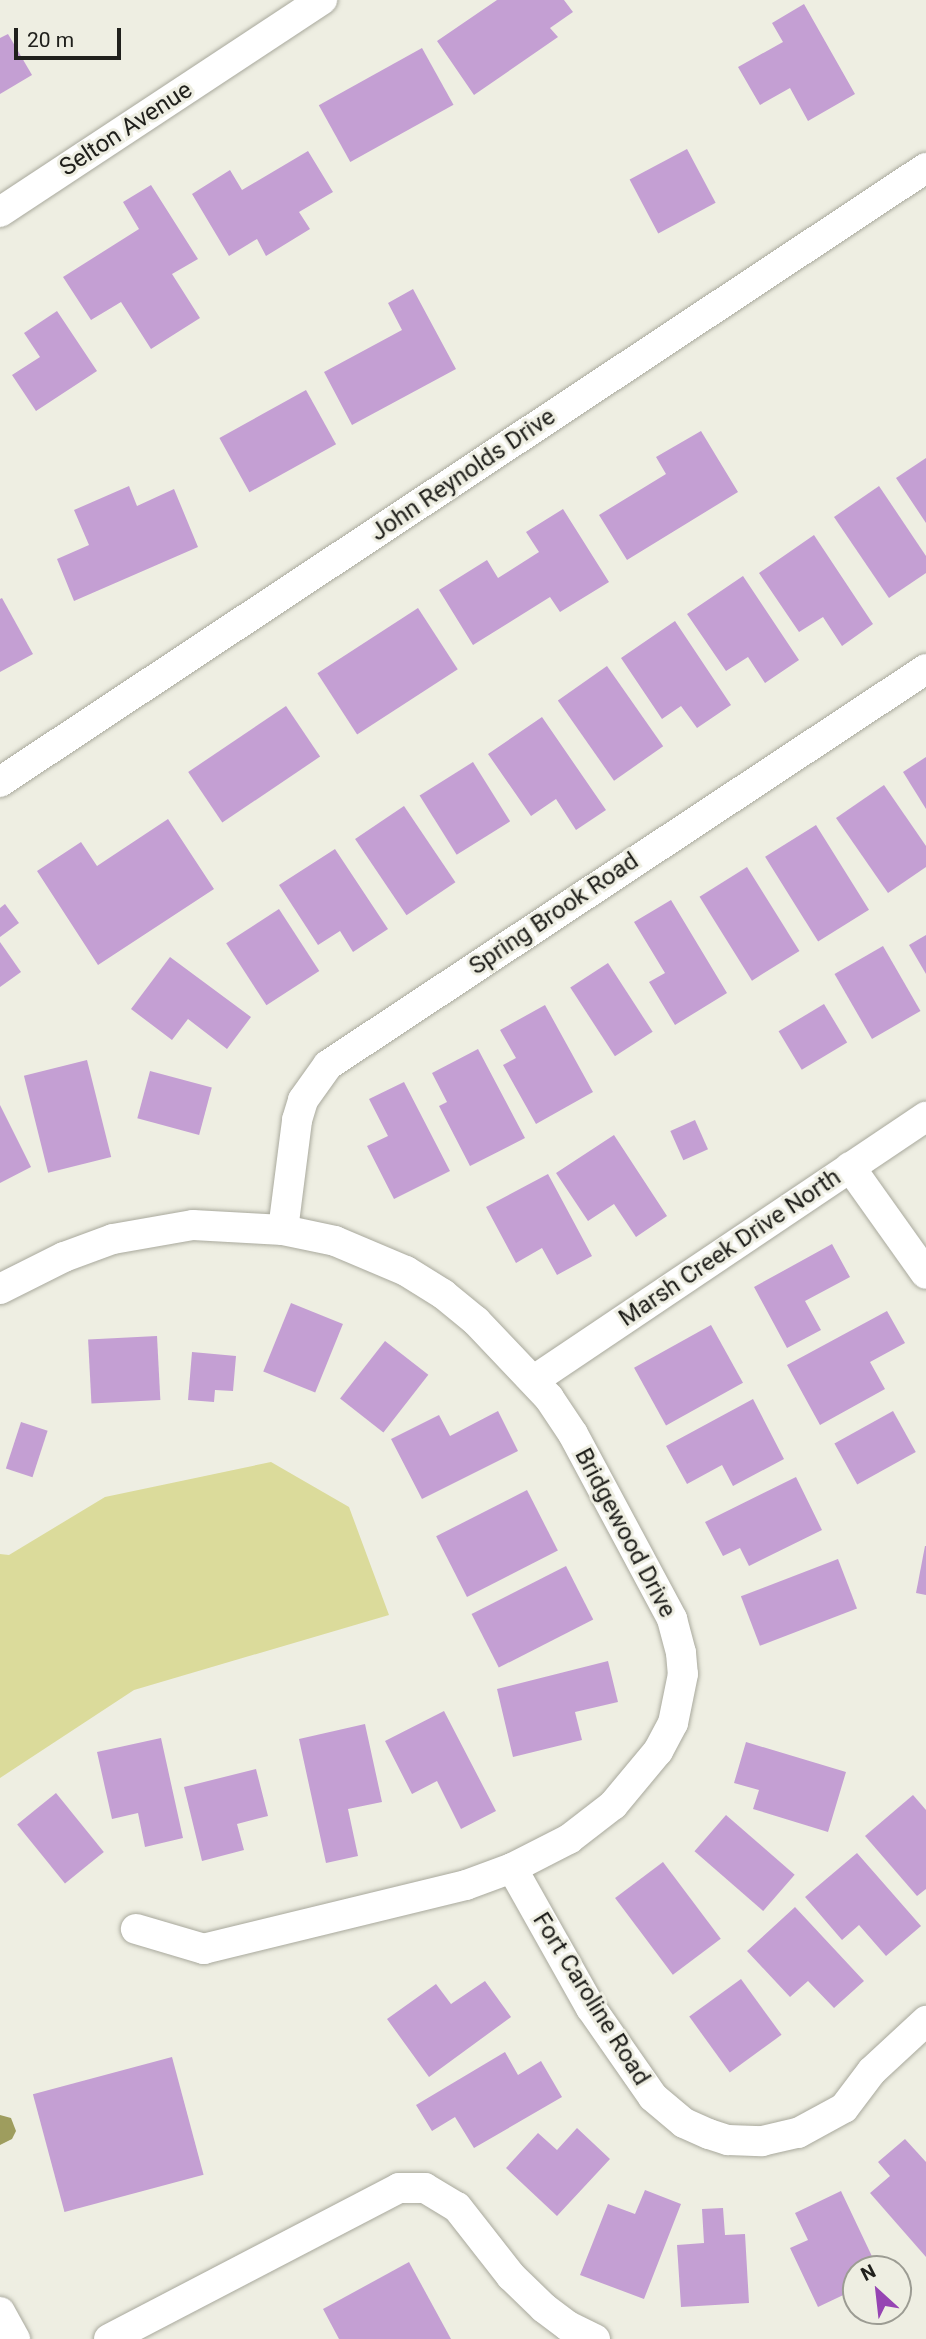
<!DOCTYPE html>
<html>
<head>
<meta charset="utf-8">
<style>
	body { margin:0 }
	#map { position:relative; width:926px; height:2339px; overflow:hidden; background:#eeeee2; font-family:Roboto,sans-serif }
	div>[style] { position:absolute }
	.green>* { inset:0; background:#dbdb9b }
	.water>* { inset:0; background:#9e9d5e }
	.building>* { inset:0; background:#c49fd3; transform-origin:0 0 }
	.roads { filter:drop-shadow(0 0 2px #a9a99d) drop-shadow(0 0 2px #a9a99d) }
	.minor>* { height:30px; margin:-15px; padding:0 15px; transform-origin:15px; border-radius:15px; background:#fff }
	span { translate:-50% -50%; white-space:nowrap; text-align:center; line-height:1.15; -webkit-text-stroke:6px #eeeee2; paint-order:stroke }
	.street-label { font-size:24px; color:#20201c }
	.north { position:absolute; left:842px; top:2255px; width:70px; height:70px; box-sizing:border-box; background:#eeeee2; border:2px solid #9c9c93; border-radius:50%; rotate:333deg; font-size:19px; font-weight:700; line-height:28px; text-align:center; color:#20201c }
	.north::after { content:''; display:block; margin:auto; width:24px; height:32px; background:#9644b3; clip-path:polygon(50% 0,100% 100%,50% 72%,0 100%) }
	.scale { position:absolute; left:14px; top:28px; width:107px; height:32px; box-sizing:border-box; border:4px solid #20201c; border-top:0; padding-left:9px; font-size:21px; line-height:24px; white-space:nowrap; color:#20201c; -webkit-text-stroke:5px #eeeee2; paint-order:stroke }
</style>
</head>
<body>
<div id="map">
	<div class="green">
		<div style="clip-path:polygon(271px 1462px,349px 1507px,389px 1615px,134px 1690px,0 1778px,0 1554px,9px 1555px,105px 1497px)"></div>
	</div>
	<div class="water">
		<div style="clip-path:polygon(0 2115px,11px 2118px,16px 2131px,12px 2139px,0 2145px)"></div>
	</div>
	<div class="building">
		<div style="clip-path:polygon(497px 0,564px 0,573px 12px,550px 28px,558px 37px,474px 95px,437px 41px)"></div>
		<div style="clip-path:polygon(804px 4px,855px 94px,808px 121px,790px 88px,760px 105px,738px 67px,783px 42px,772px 23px)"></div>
		<div style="clip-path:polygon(8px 34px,32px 75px,0 94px,0 38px)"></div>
		<div style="left:422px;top:48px;width:65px;height:118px;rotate:61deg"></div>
		<div style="left:687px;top:149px;width:61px;height:65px;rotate:62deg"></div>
		<div style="clip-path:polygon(308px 151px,333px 192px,299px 212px,310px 229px,266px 256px,257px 239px,229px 256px,192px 194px,230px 170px,242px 190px)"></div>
		<div style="clip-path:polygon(151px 185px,198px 259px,172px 274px,200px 318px,151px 349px,121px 302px,91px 320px,63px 277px,139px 229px,123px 202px)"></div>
		<div style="clip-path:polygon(413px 289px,456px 369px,352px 425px,324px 372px,402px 330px,388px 303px)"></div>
		<div style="clip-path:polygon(57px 311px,97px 371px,36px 411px,12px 375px,40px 357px,24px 333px)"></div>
		<div style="left:306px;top:390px;width:62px;height:99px;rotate:61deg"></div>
		<div style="clip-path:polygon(701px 431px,738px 492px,627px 560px,599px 515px,666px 474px,656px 457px)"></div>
		<div style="clip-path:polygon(926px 458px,926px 523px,896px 478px)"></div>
		<div style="clip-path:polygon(129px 486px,137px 506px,174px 489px,198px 547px,74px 601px,57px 559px,89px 545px,74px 510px)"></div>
		<div style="clip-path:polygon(879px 486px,926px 556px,926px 573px,889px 598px,834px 517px)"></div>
		<div style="clip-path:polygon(563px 509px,609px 582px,560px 612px,550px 597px,473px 645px,439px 590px,487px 560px,498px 578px,539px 552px,526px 532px)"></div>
		<div style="clip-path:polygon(814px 535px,873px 624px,842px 646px,823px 617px,799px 632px,759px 573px)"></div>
		<div style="clip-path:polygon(743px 576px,799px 660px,765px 683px,748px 657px,726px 671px,687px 614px)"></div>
		<div style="clip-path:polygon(2px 598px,33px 654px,0 672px,0 599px)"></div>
		<div style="left:418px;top:608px;width:73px;height:120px;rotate:57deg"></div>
		<div style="clip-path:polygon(675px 621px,731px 705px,697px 728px,681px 706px,662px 719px,621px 658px)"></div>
		<div style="left:607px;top:666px;width:98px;height:60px;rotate:55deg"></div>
		<div style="left:286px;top:706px;width:61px;height:118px;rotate:56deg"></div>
		<div style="clip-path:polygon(542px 717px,606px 810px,576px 830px,556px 799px,531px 816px,488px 754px)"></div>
		<div style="clip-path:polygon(926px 757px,926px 809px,903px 772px)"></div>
		<div style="left:473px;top:762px;width:70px;height:63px;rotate:58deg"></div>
		<div style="clip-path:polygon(884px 785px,926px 846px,926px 867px,888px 893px,836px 818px)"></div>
		<div style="left:404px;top:806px;width:92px;height:59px;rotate:56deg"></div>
		<div style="clip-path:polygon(168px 819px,214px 889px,98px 965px,37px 871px,81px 842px,97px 866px)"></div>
		<div style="left:816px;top:825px;width:100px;height:60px;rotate:58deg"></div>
		<div style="clip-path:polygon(335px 849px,388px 929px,353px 952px,340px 931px,318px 945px,279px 885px)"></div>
		<div style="left:747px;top:867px;width:99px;height:56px;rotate:58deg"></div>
		<div style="clip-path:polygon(671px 900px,727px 993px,675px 1025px,649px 982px,665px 973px,634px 922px)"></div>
		<div style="clip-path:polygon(5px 904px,19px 923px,0 937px,0 908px)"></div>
		<div style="left:279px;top:909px;width:74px;height:63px;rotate:57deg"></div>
		<div style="clip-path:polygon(926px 935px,926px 974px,909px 945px)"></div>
		<div style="clip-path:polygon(0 942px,21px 972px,0 987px)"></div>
		<div style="left:883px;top:946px;width:75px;height:56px;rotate:60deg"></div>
		<div style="clip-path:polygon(170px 957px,251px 1017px,227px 1049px,188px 1019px,172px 1040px,131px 1009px)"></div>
		<div style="left:608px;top:963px;width:82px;height:45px;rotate:57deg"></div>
		<div style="left:824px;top:1004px;width:45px;height:53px;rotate:59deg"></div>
		<div style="clip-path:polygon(545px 1005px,593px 1092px,536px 1124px,503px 1065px,516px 1058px,500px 1030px)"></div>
		<div style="clip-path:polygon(478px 1049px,525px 1138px,470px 1166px,439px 1106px,447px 1102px,432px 1073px)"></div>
		<div style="left:87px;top:1060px;width:100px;height:65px;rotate:76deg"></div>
		<div style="left:150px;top:1071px;width:64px;height:49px;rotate:15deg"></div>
		<div style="clip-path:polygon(404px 1082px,450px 1171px,394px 1199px,367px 1146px,388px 1136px,369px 1099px)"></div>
		<div style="clip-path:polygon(0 1105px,31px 1167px,0 1183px)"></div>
		<div style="left:695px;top:1120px;width:32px;height:27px;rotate:66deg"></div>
		<div style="clip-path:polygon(614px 1135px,667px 1216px,636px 1237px,614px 1204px,588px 1221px,556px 1173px)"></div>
		<div style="clip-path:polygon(548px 1174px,592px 1256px,557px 1275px,542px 1248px,516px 1263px,486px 1207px)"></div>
		<div style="clip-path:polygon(832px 1244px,850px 1277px,805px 1301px,821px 1330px,787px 1348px,754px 1287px)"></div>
		<div style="left:291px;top:1303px;width:56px;height:74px;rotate:22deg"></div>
		<div style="clip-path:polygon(887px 1311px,905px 1343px,870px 1362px,885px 1389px,820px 1425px,787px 1365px)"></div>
		<div style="left:711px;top:1325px;width:66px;height:88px;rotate:61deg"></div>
		<div style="left:157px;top:1336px;width:64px;height:69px;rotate:87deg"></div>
		<div style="left:385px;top:1341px;width:55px;height:73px;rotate:38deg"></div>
		<div style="clip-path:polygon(192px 1352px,236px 1356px,233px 1391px,215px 1390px,214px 1402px,188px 1400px)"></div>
		<div style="clip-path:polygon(753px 1399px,784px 1459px,733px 1486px,722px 1465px,687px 1484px,666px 1446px)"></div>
		<div style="clip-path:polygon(498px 1411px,518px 1451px,422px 1499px,391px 1439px,439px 1415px,450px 1436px)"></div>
		<div style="left:893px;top:1411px;width:47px;height:67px;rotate:61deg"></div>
		<div style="left:21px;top:1422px;width:28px;height:49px;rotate:18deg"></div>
		<div style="clip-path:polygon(796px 1477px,822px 1530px,749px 1566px,740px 1548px,723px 1556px,705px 1522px)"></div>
		<div style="left:527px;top:1490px;width:68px;height:102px;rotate:63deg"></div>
		<div style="clip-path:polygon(925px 1546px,926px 1546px,926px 1595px,916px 1593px)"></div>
		<div style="left:838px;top:1559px;width:53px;height:104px;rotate:69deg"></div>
		<div style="left:566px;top:1566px;width:60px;height:106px;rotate:63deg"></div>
		<div style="clip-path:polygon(608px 1661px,618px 1702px,575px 1712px,582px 1740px,513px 1757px,497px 1689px)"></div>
		<div style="clip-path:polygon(444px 1711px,496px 1811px,461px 1829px,437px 1781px,412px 1794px,385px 1741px)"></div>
		<div style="clip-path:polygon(365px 1724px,382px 1802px,348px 1809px,358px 1856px,326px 1863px,299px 1739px)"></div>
		<div style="clip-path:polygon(161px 1738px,183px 1838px,145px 1847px,138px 1813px,112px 1819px,97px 1752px)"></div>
		<div style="clip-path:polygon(746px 1742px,846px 1772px,828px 1832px,753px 1809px,759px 1790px,734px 1783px)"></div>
		<div style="clip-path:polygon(256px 1769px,268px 1816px,237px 1824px,244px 1850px,202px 1861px,184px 1787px)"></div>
		<div style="left:56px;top:1793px;width:76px;height:50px;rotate:51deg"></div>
		<div style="clip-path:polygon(913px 1795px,926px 1810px,926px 1889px,917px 1896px,865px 1836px)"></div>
		<div style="left:726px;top:1815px;width:91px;height:48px;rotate:41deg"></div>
		<div style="clip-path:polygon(857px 1853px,921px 1926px,886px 1956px,859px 1925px,842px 1940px,805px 1897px)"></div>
		<div style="left:663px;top:1862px;width:96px;height:60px;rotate:53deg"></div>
		<div style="clip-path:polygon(795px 1907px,864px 1981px,834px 2008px,808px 1981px,790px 1997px,747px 1951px)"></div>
		<div style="left:741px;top:1979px;width:69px;height:64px;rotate:54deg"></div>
		<div style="clip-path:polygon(485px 1981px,511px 2017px,429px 2077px,387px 2019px,436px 1984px,451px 2004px)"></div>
		<div style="clip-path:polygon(505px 2052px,518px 2075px,541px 2061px,562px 2097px,474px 2148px,455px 2117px,432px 2131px,416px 2105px)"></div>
		<div style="left:172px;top:2057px;width:122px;height:144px;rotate:75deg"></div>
		<div style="clip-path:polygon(577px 2128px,610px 2159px,557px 2216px,506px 2168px,538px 2133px,557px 2150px)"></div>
		<div style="clip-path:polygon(905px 2139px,926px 2162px,926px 2257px,870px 2193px,890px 2176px,878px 2162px)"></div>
		<div style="clip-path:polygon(645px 2190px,681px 2204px,644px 2299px,580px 2275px,608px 2204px,635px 2214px)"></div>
		<div style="clip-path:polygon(841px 2191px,878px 2269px,856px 2269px,856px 2289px,818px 2307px,790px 2248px,808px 2240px,795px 2213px)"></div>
		<div style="clip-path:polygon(723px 2208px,725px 2235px,745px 2234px,749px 2303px,681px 2307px,677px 2245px,704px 2243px,702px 2209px)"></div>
		<div style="clip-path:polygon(409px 2262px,451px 2339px,339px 2339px,323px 2309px)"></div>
	</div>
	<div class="roads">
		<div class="minor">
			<div style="left:0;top:212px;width:386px;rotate:-33.4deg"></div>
			<div style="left:0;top:782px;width:1111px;rotate:-33.55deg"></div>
			<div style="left:850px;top:1167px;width:131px;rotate:54.6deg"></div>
			<div style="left:283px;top:1230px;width:111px;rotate:-82.7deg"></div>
			<div style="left:297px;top:1120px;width:21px;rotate:-73deg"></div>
			<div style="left:303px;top:1100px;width:43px;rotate:-54.5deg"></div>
			<div style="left:328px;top:1065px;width:717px;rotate:-33.51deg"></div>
			<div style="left:0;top:1289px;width:72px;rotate:-26.6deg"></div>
			<div style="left:64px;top:1257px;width:52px;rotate:-20.2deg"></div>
			<div style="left:113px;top:1239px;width:81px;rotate:-9.9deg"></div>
			<div style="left:193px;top:1225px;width:90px;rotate:3.2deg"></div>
			<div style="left:283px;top:1230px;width:53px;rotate:11.9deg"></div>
			<div style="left:335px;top:1241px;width:77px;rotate:22.9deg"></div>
			<div style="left:406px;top:1271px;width:44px;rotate:31.9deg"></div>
			<div style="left:443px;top:1294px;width:43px;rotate:39.3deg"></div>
			<div style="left:476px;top:1321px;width:106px;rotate:46.5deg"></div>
			<div style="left:549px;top:1398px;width:43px;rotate:56.3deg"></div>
			<div style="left:573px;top:1434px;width:210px;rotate:61.8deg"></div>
			<div style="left:672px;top:1619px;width:35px;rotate:75deg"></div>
			<div style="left:681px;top:1653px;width:21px;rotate:85deg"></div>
			<div style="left:683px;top:1674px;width:50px;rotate:101.5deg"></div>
			<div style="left:673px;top:1723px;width:32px;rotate:118deg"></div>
			<div style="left:658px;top:1751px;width:70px;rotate:129.8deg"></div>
			<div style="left:613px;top:1805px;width:56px;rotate:142.3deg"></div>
			<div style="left:569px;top:1839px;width:64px;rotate:153deg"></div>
			<div style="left:512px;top:1868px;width:49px;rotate:159.7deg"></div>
			<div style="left:466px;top:1885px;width:270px;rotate:166.3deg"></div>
			<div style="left:204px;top:1949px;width:71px;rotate:-163.6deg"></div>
			<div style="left:534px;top:1380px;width:472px;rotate:-33.9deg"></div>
			<div style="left:512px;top:1868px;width:161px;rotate:60.6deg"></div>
			<div style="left:591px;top:2008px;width:108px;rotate:55.1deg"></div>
			<div style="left:653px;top:2097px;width:40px;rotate:40deg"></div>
			<div style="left:684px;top:2123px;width:27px;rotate:24deg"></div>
			<div style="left:709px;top:2134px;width:20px;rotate:18deg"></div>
			<div style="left:728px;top:2140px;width:34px;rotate:2deg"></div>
			<div style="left:762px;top:2141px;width:37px;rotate:-13deg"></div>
			<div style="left:798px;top:2133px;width:52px;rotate:-28.5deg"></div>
			<div style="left:844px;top:2108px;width:46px;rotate:-52.9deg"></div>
			<div style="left:872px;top:2071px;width:74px;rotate:-42.8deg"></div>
			<div style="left:0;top:2312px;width:31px;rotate:61deg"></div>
			<div style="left:109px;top:2339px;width:327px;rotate:-27.5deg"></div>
			<div style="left:399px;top:2188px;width:26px"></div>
			<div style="left:425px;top:2188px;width:37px;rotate:31deg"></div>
			<div style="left:457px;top:2207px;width:88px;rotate:52deg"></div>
			<div style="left:511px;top:2276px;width:46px;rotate:44.1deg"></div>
			<div style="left:544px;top:2308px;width:30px;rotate:37deg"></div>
			<div style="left:568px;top:2326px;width:30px;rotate:26deg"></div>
		</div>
	</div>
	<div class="street-label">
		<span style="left:126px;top:129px;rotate:-33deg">Selton Avenue</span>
		<span style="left:463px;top:475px;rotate:-34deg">John Reynolds Drive</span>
		<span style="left:554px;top:914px;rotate:-34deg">Spring Brook Road</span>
		<span style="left:730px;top:1248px;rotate:-34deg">Marsh Creek Drive North</span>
		<span style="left:625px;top:1533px;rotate:62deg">Bridgewood Drive</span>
		<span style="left:591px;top:1999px;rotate:58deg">Fort Caroline Road</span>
	</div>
	<div class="north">N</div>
	<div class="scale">20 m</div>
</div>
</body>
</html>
